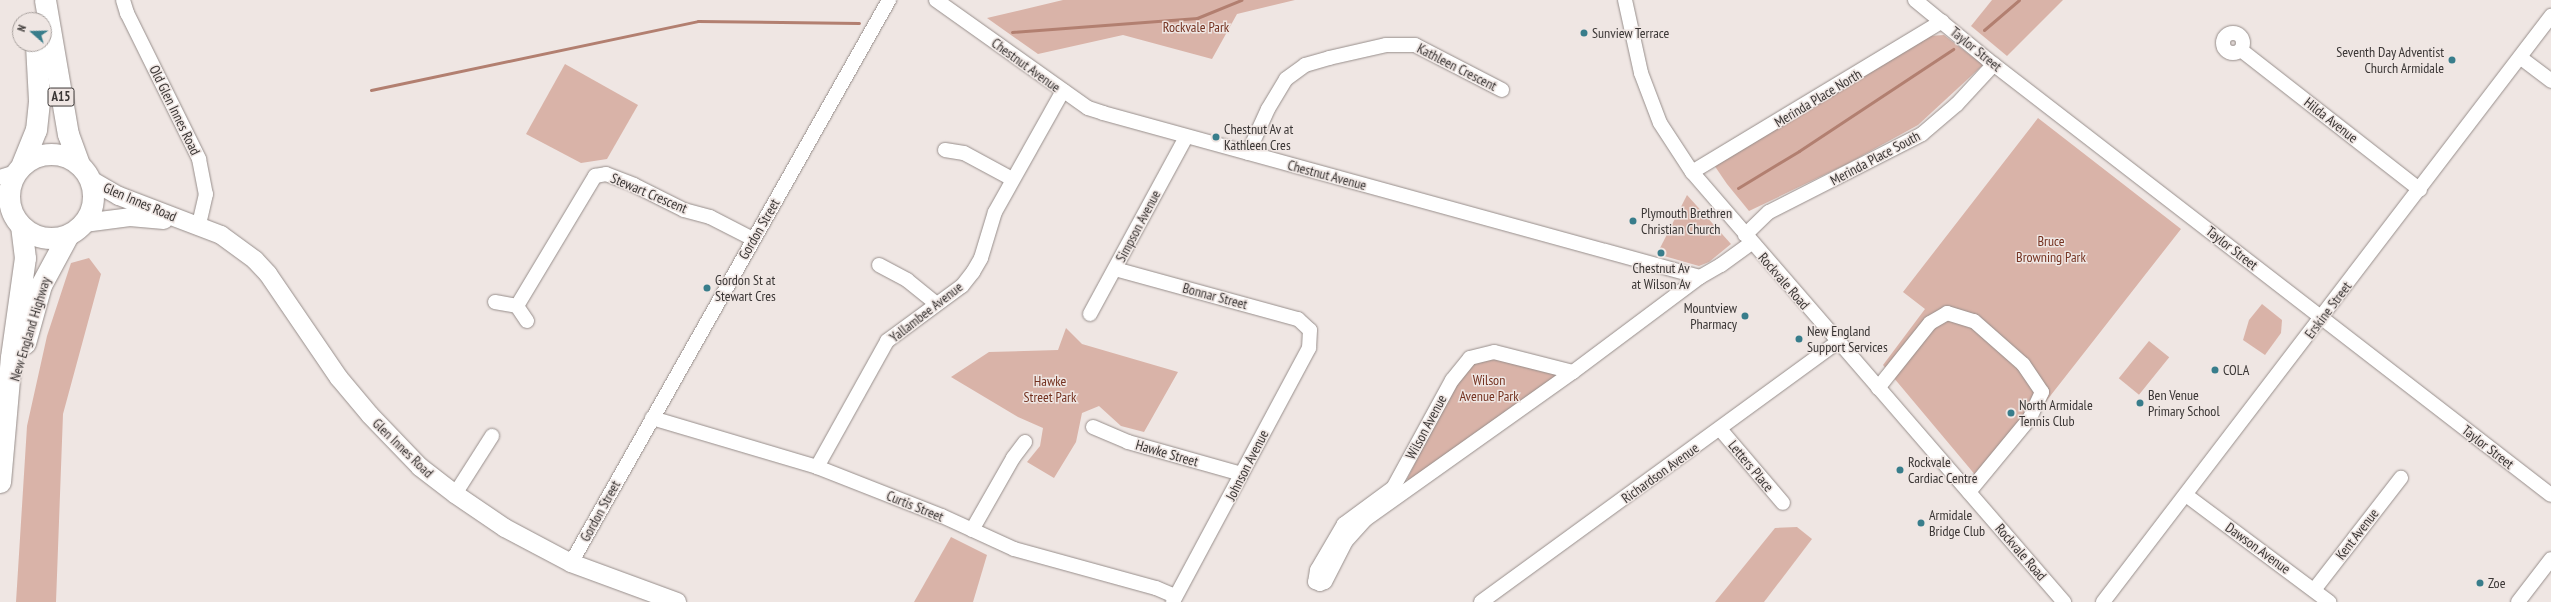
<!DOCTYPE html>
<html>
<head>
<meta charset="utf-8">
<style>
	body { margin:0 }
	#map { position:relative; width:2551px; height:602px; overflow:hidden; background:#efe6e3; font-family:"PT Sans Narrow",sans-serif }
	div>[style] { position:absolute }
	.green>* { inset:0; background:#d9b3a8; transform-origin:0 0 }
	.stream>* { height:3px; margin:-1.5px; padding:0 1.5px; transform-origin:1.5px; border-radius:1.5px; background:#b27f70 }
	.roads { filter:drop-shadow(0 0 1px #978e8b) drop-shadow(0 0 1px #978e8b) }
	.minor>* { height:14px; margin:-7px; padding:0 7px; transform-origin:7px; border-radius:7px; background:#fff }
	.minor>.ring { margin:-7px; padding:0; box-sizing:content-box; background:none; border:14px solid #fff; border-radius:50% }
	.major>* { height:18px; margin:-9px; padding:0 9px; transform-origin:9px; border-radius:9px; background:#fff }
	.highway>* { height:21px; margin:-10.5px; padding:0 10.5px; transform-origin:10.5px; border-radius:10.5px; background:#fff }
	.highway>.ring { margin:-10.5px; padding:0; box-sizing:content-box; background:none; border:21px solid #fff; border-radius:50% }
	.dots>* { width:11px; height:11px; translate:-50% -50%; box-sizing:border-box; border:2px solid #efe6e3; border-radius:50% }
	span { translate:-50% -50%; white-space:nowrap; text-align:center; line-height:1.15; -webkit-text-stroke:3px #efe6e3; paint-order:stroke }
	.shield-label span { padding:1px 3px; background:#efe6e3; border:1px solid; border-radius:3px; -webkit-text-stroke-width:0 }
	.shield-label { font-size:13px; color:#3a3635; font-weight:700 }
	.park-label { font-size:14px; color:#743220 }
	.poi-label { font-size:14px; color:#3a3635 }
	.left { translate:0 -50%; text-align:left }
	.right { translate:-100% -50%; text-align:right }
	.street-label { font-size:14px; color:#3a3635 }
	.north { position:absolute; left:12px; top:12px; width:40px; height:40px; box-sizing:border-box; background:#efe6e3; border:1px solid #a7a09d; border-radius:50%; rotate:290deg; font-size:11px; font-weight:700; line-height:16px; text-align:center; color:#3a3635 }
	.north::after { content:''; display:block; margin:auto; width:14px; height:18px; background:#387d8b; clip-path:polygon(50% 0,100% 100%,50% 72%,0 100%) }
</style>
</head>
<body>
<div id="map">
	<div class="green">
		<div style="clip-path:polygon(1063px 0,1295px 0,1237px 14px,1212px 59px,1123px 35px,1038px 54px,987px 18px)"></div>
		<div style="clip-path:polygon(1992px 0,2063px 0,2007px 56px,1971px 26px)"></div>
		<div style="clip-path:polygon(1944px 35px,1983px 65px,1918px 125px,1847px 164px,1749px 211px,1727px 184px,1714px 165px,1929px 36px)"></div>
		<div style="clip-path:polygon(565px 64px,638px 105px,607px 159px,581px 163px,526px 134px)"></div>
		<div style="clip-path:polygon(2038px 118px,2181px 229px,1982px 483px,1883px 365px,1925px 309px,1903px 292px)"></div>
		<div style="clip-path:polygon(1687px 195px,1731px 244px,1709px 262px,1699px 266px,1657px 254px)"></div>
		<div style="clip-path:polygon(89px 258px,101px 274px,63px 414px,56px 602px,16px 602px,27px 426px,47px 336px,71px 263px)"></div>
		<div style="clip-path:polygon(2262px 304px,2282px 320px,2281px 333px,2265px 355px,2243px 340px,2249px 320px)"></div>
		<div style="clip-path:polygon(1066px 328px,1082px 344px,1178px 372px,1144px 432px,1121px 426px,1099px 406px,1082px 413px,1076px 442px,1054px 478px,1027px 462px,1040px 446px,1043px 428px,1018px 417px,951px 377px,989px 352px,1058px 350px)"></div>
		<div style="left:2149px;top:341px;width:26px;height:48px;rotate:39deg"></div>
		<div style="clip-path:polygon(1485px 355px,1556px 373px,1557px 376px,1409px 481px,1407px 479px,1464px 367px)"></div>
		<div style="clip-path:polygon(1797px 527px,1812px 539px,1764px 602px,1715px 602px,1775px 528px)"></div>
		<div style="clip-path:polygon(951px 537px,987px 555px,973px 602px,914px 602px)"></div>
	</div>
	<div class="stream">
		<div style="left:1984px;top:30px;width:46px;rotate:-40.6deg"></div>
		<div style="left:1012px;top:32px;width:186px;rotate:-4.3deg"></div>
		<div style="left:1197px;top:18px;width:48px;rotate:-22.2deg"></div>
		<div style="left:371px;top:90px;width:334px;rotate:-11.9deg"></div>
		<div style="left:698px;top:21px;width:161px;rotate:0.7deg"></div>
		<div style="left:1738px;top:188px;width:71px;rotate:-31.2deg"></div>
		<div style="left:1799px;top:151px;width:185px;rotate:-33.5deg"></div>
	</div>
	<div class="roads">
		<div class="minor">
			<div style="left:123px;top:0;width:14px;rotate:73deg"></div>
			<div style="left:127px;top:13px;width:163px;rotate:63.7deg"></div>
			<div style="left:199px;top:159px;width:36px;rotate:79deg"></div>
			<div style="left:206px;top:194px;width:32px;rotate:103deg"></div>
			<div style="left:936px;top:0;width:186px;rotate:35.4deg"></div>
			<div style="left:1088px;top:108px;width:16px;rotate:18deg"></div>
			<div style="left:1103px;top:113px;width:619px;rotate:15.36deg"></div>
			<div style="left:1625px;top:0;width:75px;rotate:77.6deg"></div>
			<div style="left:1641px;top:73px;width:53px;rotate:69.2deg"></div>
			<div style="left:1660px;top:123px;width:59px;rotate:56.9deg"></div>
			<div style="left:1692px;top:172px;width:569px;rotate:49.14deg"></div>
			<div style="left:1915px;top:0;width:94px;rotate:39.4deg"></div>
			<div style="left:1988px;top:60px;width:711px;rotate:37.69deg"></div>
			<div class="ring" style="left:2223px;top:33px;width:6px;height:6px"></div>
			<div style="left:2241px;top:50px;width:227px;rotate:38deg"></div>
			<div style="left:2521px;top:58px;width:38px;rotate:37deg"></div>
			<div style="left:945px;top:150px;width:19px;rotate:9deg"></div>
			<div style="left:964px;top:153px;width:55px;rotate:28.4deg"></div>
			<div style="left:1248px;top:153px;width:48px;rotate:-65.6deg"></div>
			<div style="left:1268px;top:109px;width:35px;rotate:-59deg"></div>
			<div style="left:1286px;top:79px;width:24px;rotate:-36deg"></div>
			<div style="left:1305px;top:65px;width:25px;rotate:-16deg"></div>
			<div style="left:1329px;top:58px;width:58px;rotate:-12.8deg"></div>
			<div style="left:1386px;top:45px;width:29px"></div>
			<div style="left:1415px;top:45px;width:98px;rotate:27.3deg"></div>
			<div style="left:1692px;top:172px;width:292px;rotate:-31.1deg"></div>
			<div style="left:0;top:177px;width:16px;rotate:-18deg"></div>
			<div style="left:0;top:198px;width:10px;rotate:29deg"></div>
			<div style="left:1745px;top:235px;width:33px;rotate:-44deg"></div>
			<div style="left:1769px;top:212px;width:172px;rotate:-27deg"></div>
			<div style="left:1922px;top:134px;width:46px;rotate:-40.6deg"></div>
			<div style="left:1957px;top:104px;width:54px;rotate:-47.2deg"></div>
			<div style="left:879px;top:265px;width:32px;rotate:28deg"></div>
			<div style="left:907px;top:280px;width:38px;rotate:39deg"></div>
			<div style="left:1115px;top:269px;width:190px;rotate:15.3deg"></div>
			<div style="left:1298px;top:319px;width:16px;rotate:43deg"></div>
			<div style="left:1310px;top:330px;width:18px;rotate:93deg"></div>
			<div style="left:1309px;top:348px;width:288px;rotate:118.2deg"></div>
			<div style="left:495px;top:302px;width:22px;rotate:10deg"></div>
			<div style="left:1090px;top:314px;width:201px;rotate:-61.5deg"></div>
			<div style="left:527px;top:321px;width:18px;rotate:-124deg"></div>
			<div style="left:517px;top:306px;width:152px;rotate:-59deg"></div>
			<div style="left:595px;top:176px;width:11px;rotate:-10deg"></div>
			<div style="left:606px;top:174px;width:30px;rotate:21deg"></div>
			<div style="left:634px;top:185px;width:56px;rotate:26.6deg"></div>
			<div style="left:684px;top:210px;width:27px;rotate:15deg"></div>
			<div style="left:710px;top:217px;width:48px;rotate:27.1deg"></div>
			<div style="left:1573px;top:372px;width:81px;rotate:-165.8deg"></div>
			<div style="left:1494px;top:352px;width:25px;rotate:166deg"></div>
			<div style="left:1470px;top:358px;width:28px;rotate:129deg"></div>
			<div style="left:1452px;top:380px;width:123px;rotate:118.6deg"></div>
			<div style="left:1393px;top:488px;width:61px;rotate:143.7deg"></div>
			<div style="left:1344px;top:524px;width:53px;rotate:120.4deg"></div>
			<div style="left:1317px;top:570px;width:12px;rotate:99deg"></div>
			<div style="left:1315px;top:582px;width:5px;rotate:22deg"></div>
			<div style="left:1320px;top:584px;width:5px;rotate:-22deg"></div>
			<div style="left:1325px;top:582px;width:46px;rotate:-62.9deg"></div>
			<div style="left:1346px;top:541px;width:30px;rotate:-48deg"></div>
			<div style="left:1366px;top:519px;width:254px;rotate:-35.4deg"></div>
			<div style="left:1573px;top:372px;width:159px;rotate:-36.8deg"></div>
			<div style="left:1700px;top:277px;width:24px;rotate:-30deg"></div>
			<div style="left:1721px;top:265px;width:37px;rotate:-36deg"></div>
			<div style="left:1878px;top:388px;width:83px;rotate:-51.3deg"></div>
			<div style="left:1930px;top:323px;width:20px;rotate:-30deg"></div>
			<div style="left:1947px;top:313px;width:28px;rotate:17deg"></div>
			<div style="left:1974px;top:321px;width:65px;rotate:41.3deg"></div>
			<div style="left:2023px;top:364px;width:34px;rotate:56deg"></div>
			<div style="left:2042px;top:392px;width:29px;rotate:115deg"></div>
			<div style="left:2030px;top:418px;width:96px;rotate:129.5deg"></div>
			<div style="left:652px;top:418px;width:172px;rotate:16.5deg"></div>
			<div style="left:817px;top:467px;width:134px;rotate:21.4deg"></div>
			<div style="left:942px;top:516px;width:79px;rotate:24.6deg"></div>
			<div style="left:1014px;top:549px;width:147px;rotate:15.4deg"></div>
			<div style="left:1156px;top:588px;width:21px;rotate:23deg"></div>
			<div style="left:1093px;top:427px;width:38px;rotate:23deg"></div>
			<div style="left:1128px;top:442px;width:118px;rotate:15.7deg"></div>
			<div style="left:1720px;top:429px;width:97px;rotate:49.6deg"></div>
			<div style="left:817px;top:467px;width:144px;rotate:-60.9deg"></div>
			<div style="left:887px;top:341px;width:93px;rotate:-36.3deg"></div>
			<div style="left:962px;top:286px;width:18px;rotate:-52deg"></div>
			<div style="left:973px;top:272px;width:16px;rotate:-60deg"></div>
			<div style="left:981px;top:258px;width:48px;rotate:-73.1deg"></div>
			<div style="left:995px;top:212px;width:139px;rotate:-60.7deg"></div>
			<div style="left:455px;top:494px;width:69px;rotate:-57.5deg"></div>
			<div style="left:2186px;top:495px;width:179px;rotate:36.8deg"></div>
			<div style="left:972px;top:530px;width:83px;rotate:-60.3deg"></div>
			<div style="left:1013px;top:458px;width:20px;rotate:-53deg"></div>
			<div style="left:571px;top:563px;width:647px;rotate:-60.54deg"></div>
			<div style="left:2314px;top:590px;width:142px;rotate:-52.2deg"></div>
			<div style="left:1481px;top:602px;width:442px;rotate:-36.1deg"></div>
			<div style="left:2103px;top:602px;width:738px;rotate:-52.6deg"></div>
			<div style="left:2518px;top:602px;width:54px;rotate:-52.5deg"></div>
		</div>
		<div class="major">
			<div style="left:91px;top:180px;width:32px;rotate:30deg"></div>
			<div style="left:119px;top:196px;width:109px;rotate:20.9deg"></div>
			<div style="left:221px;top:235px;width:42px;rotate:36.3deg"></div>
			<div style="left:255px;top:260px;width:19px;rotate:47deg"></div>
			<div style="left:268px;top:274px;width:126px;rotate:55.7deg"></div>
			<div style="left:339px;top:378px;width:48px;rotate:50deg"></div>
			<div style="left:370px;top:415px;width:72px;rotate:46.1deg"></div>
			<div style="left:420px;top:467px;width:44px;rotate:37.6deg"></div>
			<div style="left:455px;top:494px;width:60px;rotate:34.2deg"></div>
			<div style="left:505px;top:528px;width:75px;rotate:27.9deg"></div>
			<div style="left:571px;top:563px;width:113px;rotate:20.2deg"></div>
			<div style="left:84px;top:223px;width:46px;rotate:-7.4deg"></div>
			<div style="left:130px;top:217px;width:34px;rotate:5deg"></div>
		</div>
		<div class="highway">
			<div style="left:45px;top:0;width:136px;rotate:80.3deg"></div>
			<div style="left:68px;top:134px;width:30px;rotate:70deg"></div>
			<div class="ring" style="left:9px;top:154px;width:63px;height:63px"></div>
			<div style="left:22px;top:164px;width:37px;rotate:-68deg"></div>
			<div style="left:36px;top:130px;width:30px;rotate:-84deg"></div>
			<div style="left:39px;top:100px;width:56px;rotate:-93.1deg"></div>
			<div style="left:25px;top:343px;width:60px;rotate:-74.6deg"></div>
			<div style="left:41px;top:285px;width:57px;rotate:-61.6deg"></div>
			<div style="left:0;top:482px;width:125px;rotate:-85deg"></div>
			<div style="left:11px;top:357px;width:100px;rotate:-82deg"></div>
			<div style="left:25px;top:258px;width:31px;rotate:-97deg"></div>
		</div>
	</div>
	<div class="dots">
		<div style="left:1584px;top:33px;background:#387d8b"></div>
		<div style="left:2452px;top:60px;background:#387d8b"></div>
		<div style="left:1216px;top:137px;background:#387d8b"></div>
		<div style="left:1633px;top:221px;background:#387d8b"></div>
		<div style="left:1661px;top:253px;background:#387d8b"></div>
		<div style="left:707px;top:288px;background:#387d8b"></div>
		<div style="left:1745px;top:316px;background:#387d8b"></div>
		<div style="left:1799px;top:339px;background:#387d8b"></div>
		<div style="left:2215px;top:370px;background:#387d8b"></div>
		<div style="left:2140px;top:403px;background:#387d8b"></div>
		<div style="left:2011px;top:413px;background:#387d8b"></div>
		<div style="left:1900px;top:470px;background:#387d8b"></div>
		<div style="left:1921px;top:523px;background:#387d8b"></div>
		<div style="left:2480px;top:583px;background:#387d8b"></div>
	</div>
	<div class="shield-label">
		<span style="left:61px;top:97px">A15</span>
	</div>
	<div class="park-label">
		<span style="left:1196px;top:27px">Rockvale Park</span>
		<span style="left:2051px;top:249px">Bruce<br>Browning Park</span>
		<span style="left:1489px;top:388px">Wilson<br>Avenue Park</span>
		<span style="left:1050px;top:389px">Hawke<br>Street Park</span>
	</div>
	<div class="poi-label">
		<span class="left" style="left:1592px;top:33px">Sunview Terrace</span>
		<span class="right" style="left:2444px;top:60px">Seventh Day Adventist<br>Church Armidale</span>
		<span class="left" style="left:1224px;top:137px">Chestnut Av at<br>Kathleen Cres</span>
		<span class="left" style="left:1641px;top:221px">Plymouth Brethren<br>Christian Church</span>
		<span style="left:1661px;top:276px">Chestnut Av<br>at Wilson Av</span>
		<span class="left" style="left:715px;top:288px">Gordon St at<br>Stewart Cres</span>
		<span class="right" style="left:1737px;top:316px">Mountview<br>Pharmacy</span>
		<span class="left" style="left:1807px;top:339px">New England<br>Support Services</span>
		<span class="left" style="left:2223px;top:370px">COLA</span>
		<span class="left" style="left:2148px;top:403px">Ben Venue<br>Primary School</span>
		<span class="left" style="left:2019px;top:413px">North Armidale<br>Tennis Club</span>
		<span class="left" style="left:1908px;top:470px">Rockvale<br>Cardiac Centre</span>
		<span class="left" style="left:1929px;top:523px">Armidale<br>Bridge Club</span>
		<span class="left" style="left:2488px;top:583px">Zoe</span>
	</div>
	<div class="street-label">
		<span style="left:1976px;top:49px;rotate:39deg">Taylor Street</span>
		<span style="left:1026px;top:65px;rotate:36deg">Chestnut Avenue</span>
		<span style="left:1457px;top:67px;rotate:27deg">Kathleen Crescent</span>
		<span style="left:1818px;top:98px;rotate:-31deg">Merinda Place North</span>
		<span style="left:175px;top:110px;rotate:64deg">Old Glen Innes Road</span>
		<span style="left:2331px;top:120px;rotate:38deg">Hilda Avenue</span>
		<span style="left:1875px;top:158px;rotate:-28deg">Merinda Place South</span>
		<span style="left:1327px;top:175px;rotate:15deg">Chestnut Avenue</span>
		<span style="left:649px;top:193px;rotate:23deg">Stewart Crescent</span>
		<span style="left:140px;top:202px;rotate:23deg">Glen Innes Road</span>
		<span style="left:1138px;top:226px;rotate:-62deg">Simpson Avenue</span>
		<span style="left:759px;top:229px;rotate:-60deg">Gordon Street</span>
		<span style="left:2232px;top:248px;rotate:38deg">Taylor Street</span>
		<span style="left:1784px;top:281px;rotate:49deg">Rockvale Road</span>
		<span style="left:1215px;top:296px;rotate:15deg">Bonnar Street</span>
		<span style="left:2328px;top:310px;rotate:-53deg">Erskine Street</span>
		<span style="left:926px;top:312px;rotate:-38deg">Yallambee Avenue</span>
		<span style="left:30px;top:329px;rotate:-73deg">New England Highway</span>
		<span style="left:1426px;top:427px;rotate:-62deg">Wilson Avenue</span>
		<span style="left:2488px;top:447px;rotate:38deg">Taylor Street</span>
		<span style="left:403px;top:448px;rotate:44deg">Glen Innes Road</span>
		<span style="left:1167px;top:453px;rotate:16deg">Hawke Street</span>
		<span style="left:1247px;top:465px;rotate:-63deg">Johnson Avenue</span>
		<span style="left:1751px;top:466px;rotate:50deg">Letters Place</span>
		<span style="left:1660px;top:473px;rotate:-36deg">Richardson Avenue</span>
		<span style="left:915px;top:506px;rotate:22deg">Curtis Street</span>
		<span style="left:600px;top:511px;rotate:-61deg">Gordon Street</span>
		<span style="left:2357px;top:534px;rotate:-52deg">Kent Avenue</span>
		<span style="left:2258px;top:548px;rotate:36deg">Dawson Avenue</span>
		<span style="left:2021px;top:552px;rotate:49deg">Rockvale Road</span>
	</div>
	<div class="north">N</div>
</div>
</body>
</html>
